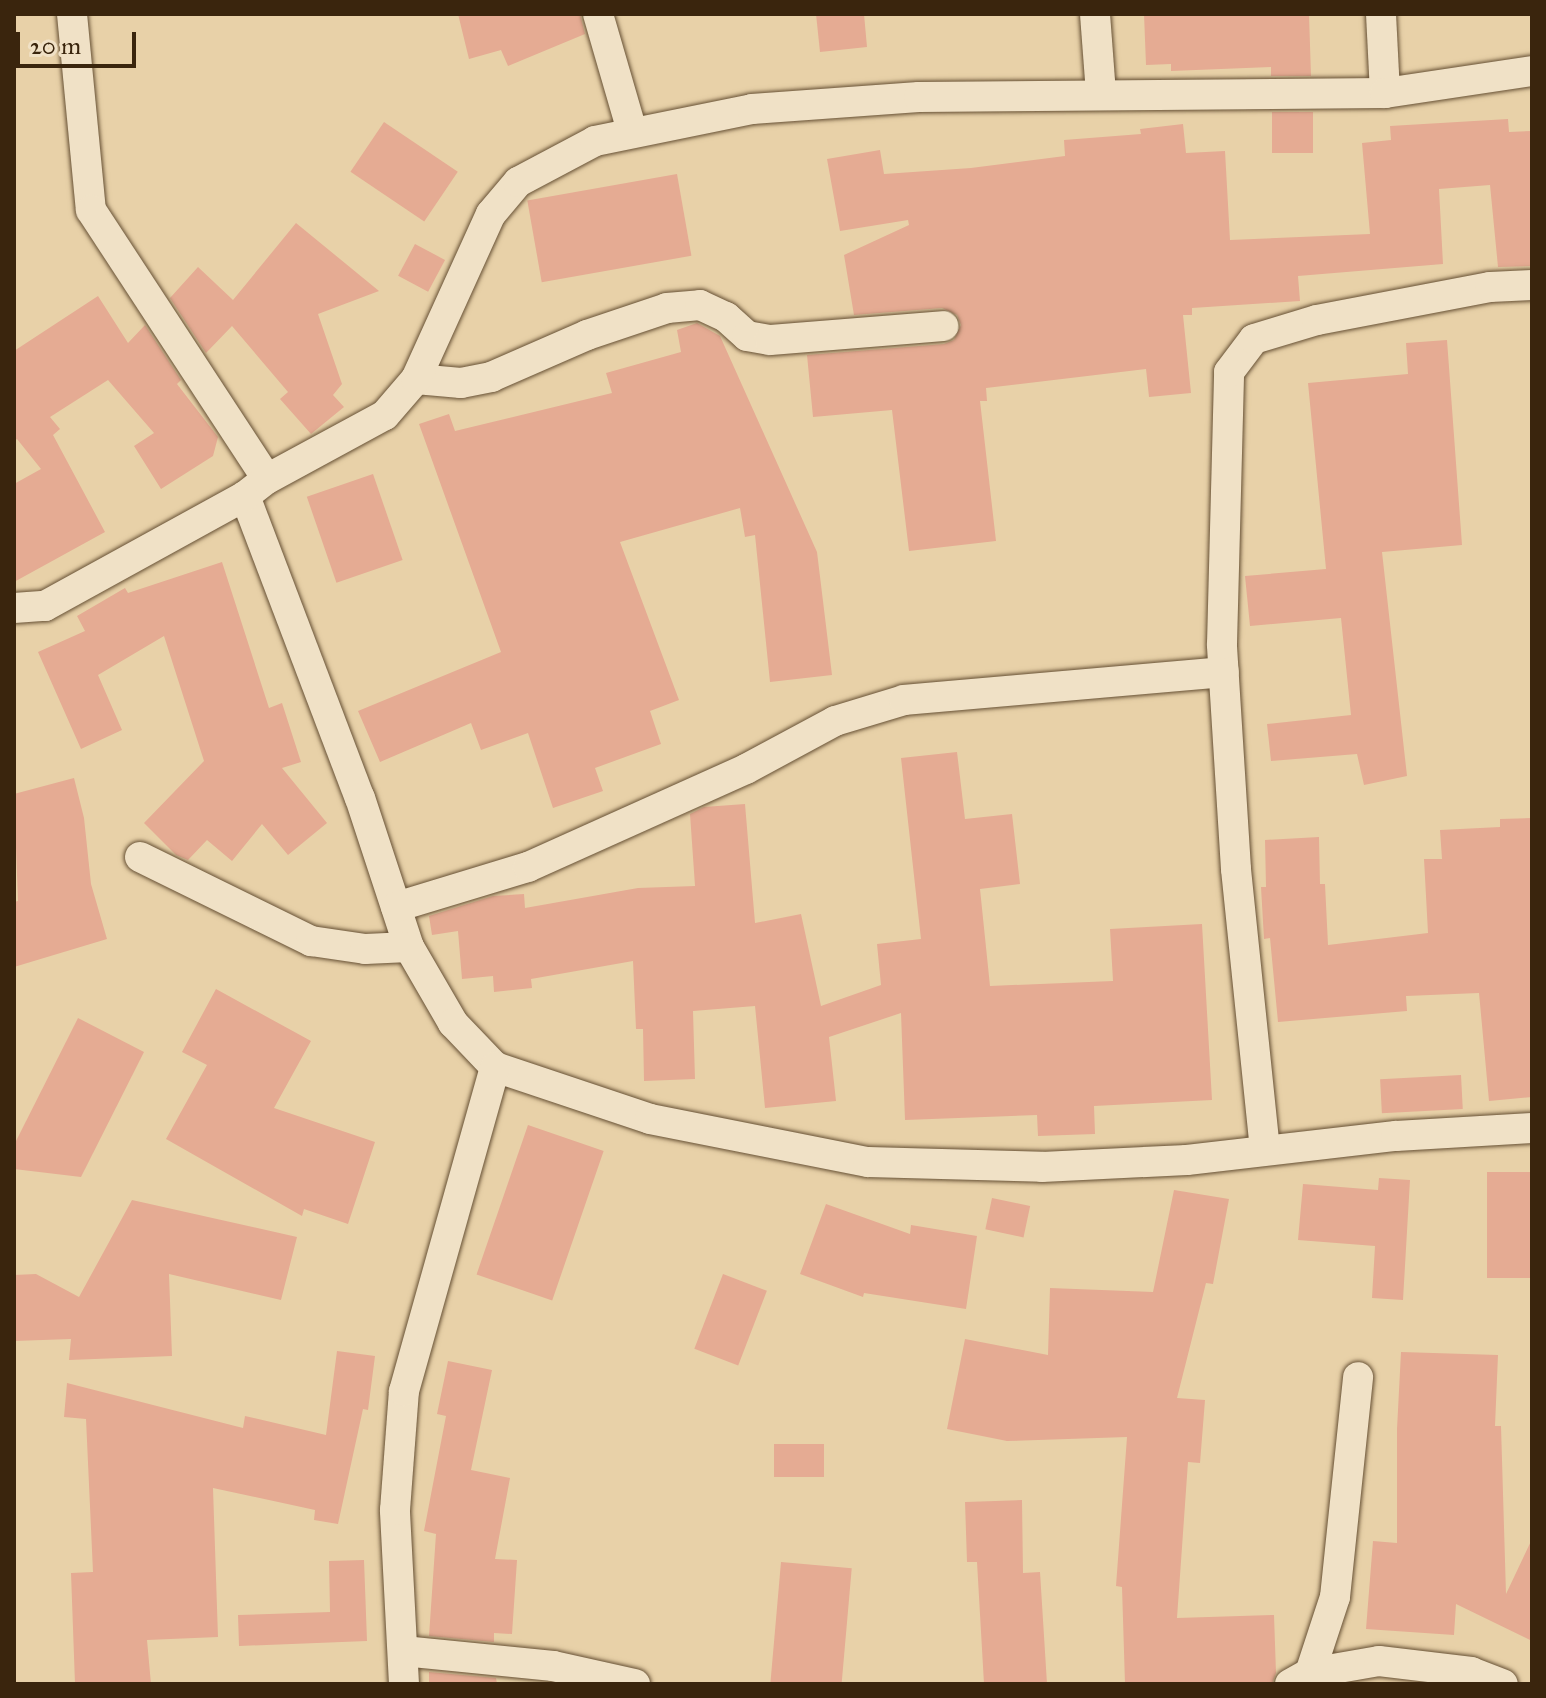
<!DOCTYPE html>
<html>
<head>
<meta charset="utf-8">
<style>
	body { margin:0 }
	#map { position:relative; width:1546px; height:1698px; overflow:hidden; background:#e8d1a8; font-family:"IM FELL Great Primer",serif }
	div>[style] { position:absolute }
	.building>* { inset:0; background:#e5ab93; transform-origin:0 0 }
	.roads { filter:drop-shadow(0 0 2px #665034) drop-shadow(0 0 2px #665034) }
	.minor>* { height:30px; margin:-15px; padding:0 15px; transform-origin:15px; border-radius:15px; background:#f0e1c6 }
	span { translate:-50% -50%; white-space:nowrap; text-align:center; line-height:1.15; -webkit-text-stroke:7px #f0e1c6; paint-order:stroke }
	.frame { position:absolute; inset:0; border:16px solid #3a250d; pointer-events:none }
	.scale { position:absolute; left:16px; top:32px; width:120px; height:36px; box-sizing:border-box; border:4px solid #3a250d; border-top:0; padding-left:10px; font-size:24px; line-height:28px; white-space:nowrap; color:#3a250d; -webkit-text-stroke:6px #f0e1c6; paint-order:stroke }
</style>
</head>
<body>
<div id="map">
	<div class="building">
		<div style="clip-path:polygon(458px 14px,580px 14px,585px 34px,508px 66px,501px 50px,469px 59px)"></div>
		<div style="clip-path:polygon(816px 14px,864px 14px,867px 47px,820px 52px)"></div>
		<div style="clip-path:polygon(1144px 14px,1309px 14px,1311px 76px,1271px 76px,1271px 67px,1171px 71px,1171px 64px,1146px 65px)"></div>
		<div style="left:1272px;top:112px;width:41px;height:41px"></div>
		<div style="clip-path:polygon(1508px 119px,1509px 132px,1532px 131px,1532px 266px,1498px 267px,1490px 185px,1439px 189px,1443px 264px,1298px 276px,1300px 301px,1192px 308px,1192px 315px,1183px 315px,1191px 393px,1149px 397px,1146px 369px,986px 388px,987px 401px,980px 401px,996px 541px,909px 551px,892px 410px,813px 417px,807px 355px,944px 344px,954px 340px,961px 325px,957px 315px,942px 308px,854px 315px,844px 255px,909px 225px,908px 220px,840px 231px,827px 159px,880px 150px,884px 174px,971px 168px,1065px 156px,1064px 140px,1141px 134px,1140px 129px,1183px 124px,1186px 153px,1225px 151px,1230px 240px,1370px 234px,1362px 143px,1391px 140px,1390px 126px)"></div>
		<div style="left:384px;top:122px;width:89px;height:60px;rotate:34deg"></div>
		<div style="left:677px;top:174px;width:83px;height:152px;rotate:80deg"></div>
		<div style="clip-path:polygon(296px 223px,379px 291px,318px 314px,342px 384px,333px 395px,344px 407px,311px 434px,280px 399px,288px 392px,232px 326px,206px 353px,170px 298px,198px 267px,233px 300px)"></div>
		<div style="left:415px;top:244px;width:34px;height:36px;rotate:28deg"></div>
		<div style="clip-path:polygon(98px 296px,128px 343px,145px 325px,181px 380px,177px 384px,218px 437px,213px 456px,161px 489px,134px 446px,154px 433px,108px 380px,50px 417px,60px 429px,53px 435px,105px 532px,14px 582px,14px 484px,41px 469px,17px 439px,14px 441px,14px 351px)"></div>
		<div style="clip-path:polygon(697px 323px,720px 336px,817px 552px,832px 675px,770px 682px,755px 535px,745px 537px,740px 508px,620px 542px,679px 700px,650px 711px,661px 744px,595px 768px,603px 791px,553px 808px,528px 733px,481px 750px,471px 723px,380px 762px,358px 711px,501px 652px,419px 424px,449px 414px,455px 431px,612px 393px,606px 373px,681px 352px,677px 330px)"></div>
		<div style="clip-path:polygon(1447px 340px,1462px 545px,1382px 552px,1407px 776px,1364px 785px,1357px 754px,1271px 761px,1267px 724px,1351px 715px,1341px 618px,1250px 626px,1245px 576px,1326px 569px,1308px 383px,1408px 374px,1406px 343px)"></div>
		<div style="left:373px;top:474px;width:91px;height:70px;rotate:71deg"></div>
		<div style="clip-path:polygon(222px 562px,269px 708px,282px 703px,301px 762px,282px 768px,327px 823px,288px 855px,262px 824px,232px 861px,207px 840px,188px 860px,176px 855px,144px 823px,204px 761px,164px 636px,98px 675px,122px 730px,81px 749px,38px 652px,85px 631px,77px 616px,125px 588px,128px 593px)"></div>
		<div style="clip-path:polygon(957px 752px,965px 819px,1012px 814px,1020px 884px,980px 889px,990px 986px,1113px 981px,1110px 929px,1202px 924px,1212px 1100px,1094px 1106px,1095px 1134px,1038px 1136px,1037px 1115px,905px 1120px,901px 1013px,829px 1037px,836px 1101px,765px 1108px,755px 1006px,693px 1011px,695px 1079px,644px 1081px,643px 1029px,636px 1029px,633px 961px,531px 979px,532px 988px,494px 992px,493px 976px,462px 979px,458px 931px,432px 935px,429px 916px,493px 896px,524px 894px,525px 908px,638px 888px,695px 886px,690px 814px,704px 807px,745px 804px,755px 923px,801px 914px,821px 1006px,881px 985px,877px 944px,921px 939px,901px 758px)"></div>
		<div style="clip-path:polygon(74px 778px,84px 818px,91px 884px,107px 939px,14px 967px,14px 902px,18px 901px,14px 794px)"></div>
		<div style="clip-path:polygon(1532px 818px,1532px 1097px,1489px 1101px,1479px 993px,1406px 996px,1407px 1011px,1278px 1022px,1270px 938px,1264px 939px,1261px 887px,1266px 887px,1265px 840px,1319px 837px,1320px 884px,1325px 884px,1328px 945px,1428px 933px,1424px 859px,1442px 859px,1440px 830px,1500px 827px,1500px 819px)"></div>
		<div style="clip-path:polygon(216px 989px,311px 1041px,274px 1108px,375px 1142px,348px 1224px,304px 1209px,302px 1216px,166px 1139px,207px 1065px,182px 1052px)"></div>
		<div style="clip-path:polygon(78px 1018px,144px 1052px,81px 1177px,14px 1169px,14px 1145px)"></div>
		<div style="left:1461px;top:1075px;width:34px;height:81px;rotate:87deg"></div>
		<div style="left:528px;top:1125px;width:80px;height:158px;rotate:19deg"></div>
		<div style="left:1532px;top:1172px;width:106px;height:45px;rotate:90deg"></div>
		<div style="clip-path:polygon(1379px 1178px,1410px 1180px,1403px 1300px,1372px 1298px,1375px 1246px,1298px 1240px,1303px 1184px,1378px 1190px)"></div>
		<div style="clip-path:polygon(1174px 1190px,1229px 1199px,1213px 1284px,1206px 1283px,1177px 1398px,1205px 1400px,1200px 1463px,1188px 1462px,1177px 1618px,1274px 1615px,1276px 1673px,1272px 1684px,1125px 1684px,1122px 1587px,1116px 1586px,1127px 1437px,1007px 1441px,947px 1429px,965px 1339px,1048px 1355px,1050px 1288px,1153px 1292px)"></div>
		<div style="left:992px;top:1198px;width:39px;height:32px;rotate:12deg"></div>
		<div style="clip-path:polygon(132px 1200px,297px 1237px,281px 1300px,169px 1274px,172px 1356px,69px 1360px,71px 1339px,14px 1341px,14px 1275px,36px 1274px,79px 1297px)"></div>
		<div style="clip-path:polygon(826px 1204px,910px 1234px,911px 1225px,977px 1236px,966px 1309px,864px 1293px,863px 1297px,800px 1274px)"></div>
		<div style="left:723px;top:1274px;width:47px;height:80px;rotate:21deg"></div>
		<div style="clip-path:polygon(337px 1351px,375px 1356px,368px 1410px,363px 1409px,338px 1524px,314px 1520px,315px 1510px,213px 1488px,218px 1637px,147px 1640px,151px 1684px,75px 1684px,71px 1573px,93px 1572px,86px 1419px,64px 1417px,67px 1383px,243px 1428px,245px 1416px,326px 1435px)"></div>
		<div style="clip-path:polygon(1401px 1352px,1498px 1355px,1495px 1426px,1501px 1426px,1506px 1594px,1532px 1539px,1532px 1641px,1456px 1604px,1454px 1635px,1366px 1629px,1373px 1541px,1397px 1543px,1397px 1429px)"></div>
		<div style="clip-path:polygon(448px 1361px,492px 1370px,471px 1470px,510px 1478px,495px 1559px,517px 1560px,512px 1634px,494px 1633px,494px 1642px,429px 1636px,436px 1534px,424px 1531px,446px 1416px,437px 1414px)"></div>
		<div style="left:824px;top:1444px;width:33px;height:50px;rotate:90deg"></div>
		<div style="clip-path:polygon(1022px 1500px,1023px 1573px,1040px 1572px,1047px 1684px,984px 1684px,977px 1562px,967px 1562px,965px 1502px)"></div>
		<div style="clip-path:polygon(364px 1560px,367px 1641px,239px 1646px,238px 1615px,330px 1612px,329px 1561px)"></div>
		<div style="left:781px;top:1562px;width:71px;height:122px;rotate:5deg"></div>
		<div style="clip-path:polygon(429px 1672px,496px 1678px,497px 1684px,429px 1684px)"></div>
	</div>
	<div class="roads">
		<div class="minor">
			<div style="left:72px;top:14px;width:197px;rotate:84.5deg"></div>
			<div style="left:91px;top:210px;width:321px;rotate:56.8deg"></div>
			<div style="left:598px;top:14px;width:122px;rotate:73.8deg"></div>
			<div style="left:1095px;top:14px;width:79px;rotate:85.7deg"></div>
			<div style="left:1381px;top:14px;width:79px;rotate:87.1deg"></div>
			<div style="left:416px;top:379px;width:45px;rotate:5.1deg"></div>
			<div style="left:461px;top:383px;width:31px;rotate:-11deg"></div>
			<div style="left:491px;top:377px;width:105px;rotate:-23.6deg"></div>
			<div style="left:587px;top:335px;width:84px;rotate:-18.6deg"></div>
			<div style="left:667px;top:308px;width:33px;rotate:-5deg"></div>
			<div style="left:700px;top:305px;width:29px;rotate:25deg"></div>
			<div style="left:726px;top:317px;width:28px;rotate:42deg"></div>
			<div style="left:747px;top:336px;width:23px;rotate:10deg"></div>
			<div style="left:770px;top:340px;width:174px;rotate:-4.6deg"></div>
			<div style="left:245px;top:496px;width:323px;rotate:69.2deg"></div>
			<div style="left:360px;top:798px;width:157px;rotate:71.8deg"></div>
			<div style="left:409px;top:947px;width:88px;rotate:59.9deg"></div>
			<div style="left:453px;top:1023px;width:61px;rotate:46.3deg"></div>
			<div style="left:495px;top:1067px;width:163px;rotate:18.5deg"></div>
			<div style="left:650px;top:1119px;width:222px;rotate:11.2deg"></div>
			<div style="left:868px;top:1162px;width:174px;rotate:1.6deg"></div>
			<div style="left:1042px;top:1167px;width:145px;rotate:-2.8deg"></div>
			<div style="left:1187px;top:1160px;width:210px;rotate:-6.6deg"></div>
			<div style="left:1396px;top:1136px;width:136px;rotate:-3.4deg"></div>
			<div style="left:14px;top:608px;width:31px;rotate:-4deg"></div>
			<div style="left:45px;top:606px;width:228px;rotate:-28.8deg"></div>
			<div style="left:245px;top:496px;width:28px;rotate:-38deg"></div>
			<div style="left:267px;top:479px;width:134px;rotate:-28.5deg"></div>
			<div style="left:385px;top:415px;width:48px;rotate:-49.3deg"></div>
			<div style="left:416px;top:379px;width:181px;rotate:-65.6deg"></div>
			<div style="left:491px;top:214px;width:42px;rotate:-49.8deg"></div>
			<div style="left:518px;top:182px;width:87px;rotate:-28deg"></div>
			<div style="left:595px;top:141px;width:160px;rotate:-11.5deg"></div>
			<div style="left:752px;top:109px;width:167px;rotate:-4.1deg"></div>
			<div style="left:919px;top:97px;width:466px;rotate:-0.5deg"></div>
			<div style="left:1385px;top:93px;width:149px;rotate:-8.5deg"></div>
			<div style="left:140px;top:857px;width:191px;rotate:26.2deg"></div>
			<div style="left:311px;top:941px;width:55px;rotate:8.4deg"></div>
			<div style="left:365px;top:949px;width:44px;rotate:-2.6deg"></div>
			<div style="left:396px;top:907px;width:138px;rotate:-16.9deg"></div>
			<div style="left:528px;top:867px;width:239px;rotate:-24.2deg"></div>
			<div style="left:746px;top:769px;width:101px;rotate:-28.3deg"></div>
			<div style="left:835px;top:721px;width:72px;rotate:-16.9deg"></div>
			<div style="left:904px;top:700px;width:321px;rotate:-5deg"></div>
			<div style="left:1265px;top:1150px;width:282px;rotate:-95.9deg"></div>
			<div style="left:1236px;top:869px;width:225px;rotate:-93.6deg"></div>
			<div style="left:1222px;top:644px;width:272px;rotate:-88.5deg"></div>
			<div style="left:1229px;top:372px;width:41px;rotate:-52.9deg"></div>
			<div style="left:1254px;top:339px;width:66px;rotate:-16.8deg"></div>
			<div style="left:1317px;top:320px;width:176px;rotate:-10.8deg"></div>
			<div style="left:1490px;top:287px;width:42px;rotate:-2.7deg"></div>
			<div style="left:403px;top:1651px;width:151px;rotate:5.7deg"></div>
			<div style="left:553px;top:1666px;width:84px;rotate:12.4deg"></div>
			<div style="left:1310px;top:1673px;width:80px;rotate:-71.8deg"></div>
			<div style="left:1335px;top:1597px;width:221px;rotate:-84deg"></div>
			<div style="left:404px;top:1684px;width:174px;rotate:-93deg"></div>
			<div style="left:395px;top:1510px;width:119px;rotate:-85.7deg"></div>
			<div style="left:404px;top:1391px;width:337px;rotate:-74.3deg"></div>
			<div style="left:1290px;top:1684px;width:23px;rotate:-29deg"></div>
			<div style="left:1310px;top:1673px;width:70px;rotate:-9.9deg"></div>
			<div style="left:1379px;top:1661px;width:93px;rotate:6.8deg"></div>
			<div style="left:1471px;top:1672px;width:34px;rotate:21deg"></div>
		</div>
	</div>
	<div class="frame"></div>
	<div class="scale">20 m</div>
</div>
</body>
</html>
